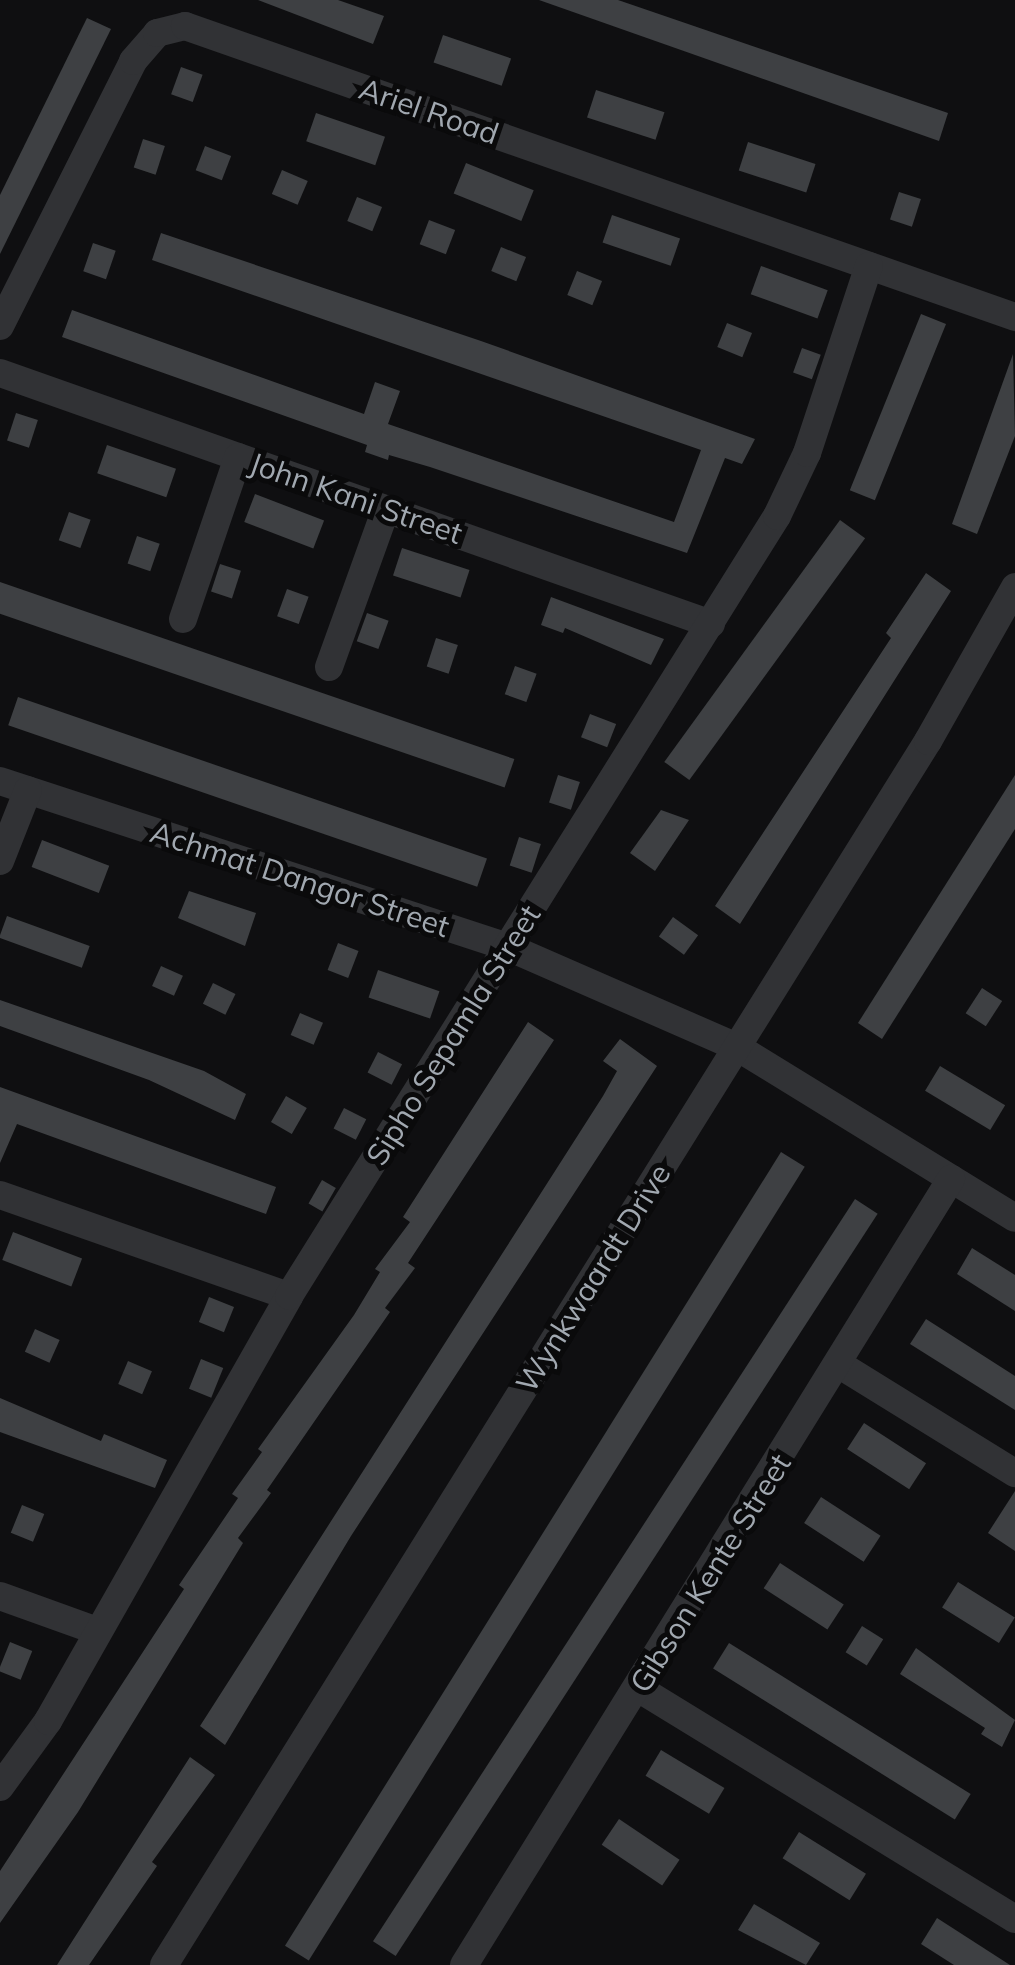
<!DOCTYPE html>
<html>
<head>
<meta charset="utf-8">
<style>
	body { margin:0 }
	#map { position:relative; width:1015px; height:1965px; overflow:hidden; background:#0f0f11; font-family:Mulish,sans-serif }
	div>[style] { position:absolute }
	.building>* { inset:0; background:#3e4043; transform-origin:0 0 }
	.minor>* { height:28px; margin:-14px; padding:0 14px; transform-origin:14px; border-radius:14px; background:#313235 }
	span { translate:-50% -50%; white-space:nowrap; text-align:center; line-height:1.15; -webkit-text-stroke:10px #0a0a0b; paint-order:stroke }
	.street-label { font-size:30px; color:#a1a8b0 }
</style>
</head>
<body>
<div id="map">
	<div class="building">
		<div style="clip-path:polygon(258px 0,338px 0,384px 16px,373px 44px)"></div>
		<div style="clip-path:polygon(539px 0,618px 0,948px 113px,939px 141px)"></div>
		<div style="clip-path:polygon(87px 18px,111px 29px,0 254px,0 195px)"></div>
		<div style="left:443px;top:35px;width:72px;height:29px;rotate:19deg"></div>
		<div style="left:181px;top:67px;width:23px;height:29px;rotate:20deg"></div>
		<div style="left:596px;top:90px;width:72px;height:29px;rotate:18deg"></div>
		<div style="left:316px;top:113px;width:73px;height:30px;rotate:19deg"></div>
		<div style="left:143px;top:139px;width:23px;height:30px;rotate:18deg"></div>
		<div style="left:748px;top:142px;width:71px;height:30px;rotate:18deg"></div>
		<div style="left:205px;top:146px;width:28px;height:26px;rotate:21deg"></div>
		<div style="left:466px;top:163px;width:73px;height:33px;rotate:22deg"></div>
		<div style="left:282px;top:170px;width:28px;height:26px;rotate:23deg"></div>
		<div style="left:899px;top:192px;width:23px;height:29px;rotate:18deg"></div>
		<div style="left:357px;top:197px;width:27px;height:26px;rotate:22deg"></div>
		<div style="left:612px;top:215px;width:72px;height:29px;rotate:19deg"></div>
		<div style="left:429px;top:220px;width:28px;height:26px;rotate:21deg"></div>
		<div style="clip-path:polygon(161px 233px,481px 341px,755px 439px,742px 464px,725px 458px,687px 553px,430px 467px,389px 455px,388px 460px,365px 452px,367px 445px,62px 337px,72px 310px,364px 414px,375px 382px,400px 391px,388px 424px,674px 522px,701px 450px,152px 260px)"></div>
		<div style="left:93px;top:243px;width:24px;height:30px;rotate:19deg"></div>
		<div style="left:501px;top:247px;width:27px;height:26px;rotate:22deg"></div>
		<div style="left:761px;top:266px;width:71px;height:30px;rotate:20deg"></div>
		<div style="left:577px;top:271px;width:27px;height:26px;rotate:22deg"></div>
		<div style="left:921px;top:314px;width:27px;height:190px;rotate:22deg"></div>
		<div style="left:727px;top:323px;width:27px;height:26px;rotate:22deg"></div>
		<div style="left:802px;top:348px;width:20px;height:26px;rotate:20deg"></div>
		<div style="clip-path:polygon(1013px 354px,1015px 436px,977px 534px,952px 524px)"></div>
		<div style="left:16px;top:413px;width:23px;height:29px;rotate:18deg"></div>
		<div style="left:107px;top:445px;width:73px;height:30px;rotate:19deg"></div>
		<div style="left:255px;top:494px;width:74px;height:30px;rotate:21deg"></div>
		<div style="left:69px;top:512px;width:23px;height:30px;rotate:20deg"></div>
		<div style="left:840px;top:520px;width:31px;height:299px;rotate:36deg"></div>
		<div style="left:137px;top:536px;width:24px;height:29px;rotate:19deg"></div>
		<div style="left:402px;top:548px;width:71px;height:29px;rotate:18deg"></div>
		<div style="left:220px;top:564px;width:22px;height:29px;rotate:18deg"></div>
		<div style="clip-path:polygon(926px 573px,951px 591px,740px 924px,715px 906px,891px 638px,886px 633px)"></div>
		<div style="left:0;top:582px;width:544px;height:30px;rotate:19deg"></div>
		<div style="left:287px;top:589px;width:23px;height:29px;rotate:20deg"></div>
		<div style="clip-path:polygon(551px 597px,664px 639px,651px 665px,565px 628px,563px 633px,541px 625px)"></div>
		<div style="left:367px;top:613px;width:23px;height:30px;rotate:20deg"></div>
		<div style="left:436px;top:638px;width:23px;height:30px;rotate:18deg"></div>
		<div style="left:515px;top:666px;width:23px;height:30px;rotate:20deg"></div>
		<div style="left:18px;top:697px;width:496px;height:30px;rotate:19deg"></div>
		<div style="left:590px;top:714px;width:28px;height:25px;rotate:21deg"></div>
		<div style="left:558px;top:775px;width:23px;height:29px;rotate:18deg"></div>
		<div style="clip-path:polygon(1015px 775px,1015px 829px,882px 1039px,858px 1023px)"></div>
		<div style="clip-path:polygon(661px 810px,689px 820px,655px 871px,630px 853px)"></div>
		<div style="left:519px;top:837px;width:23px;height:30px;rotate:18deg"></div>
		<div style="left:42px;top:840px;width:72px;height:29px;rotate:21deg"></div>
		<div style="clip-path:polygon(189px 891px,256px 913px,245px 946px,178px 918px)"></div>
		<div style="left:7px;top:916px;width:88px;height:23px;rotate:20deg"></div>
		<div style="left:673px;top:917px;width:31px;height:24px;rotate:36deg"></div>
		<div style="left:338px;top:943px;width:22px;height:29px;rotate:21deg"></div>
		<div style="left:161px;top:966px;width:24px;height:22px;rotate:24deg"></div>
		<div style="left:378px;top:970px;width:65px;height:29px;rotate:19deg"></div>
		<div style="left:213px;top:983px;width:25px;height:23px;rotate:26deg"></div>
		<div style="left:982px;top:988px;width:24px;height:30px;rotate:33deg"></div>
		<div style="clip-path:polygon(0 1000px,204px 1071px,246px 1094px,235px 1120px,149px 1080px,0 1026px)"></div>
		<div style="left:300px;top:1013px;width:25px;height:24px;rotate:23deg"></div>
		<div style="clip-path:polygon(528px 1022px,554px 1040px,408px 1263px,415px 1268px,385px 1308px,390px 1312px,267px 1490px,271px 1493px,238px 1538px,243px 1543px,78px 1812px,0 1923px,0 1871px,184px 1589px,179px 1585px,238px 1498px,232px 1494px,262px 1452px,258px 1449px,354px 1315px,380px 1272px,375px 1269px,410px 1222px,403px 1217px)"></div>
		<div style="clip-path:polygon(620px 1039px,657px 1066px,351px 1536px,225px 1745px,200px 1726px,603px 1096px,617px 1071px,603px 1061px)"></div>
		<div style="left:378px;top:1052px;width:27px;height:23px;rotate:27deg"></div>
		<div style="left:940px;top:1066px;width:76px;height:29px;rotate:31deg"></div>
		<div style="clip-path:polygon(0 1087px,276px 1187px,266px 1214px,17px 1124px,0 1163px)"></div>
		<div style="left:286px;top:1096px;width:24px;height:30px;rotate:30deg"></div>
		<div style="left:344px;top:1108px;width:25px;height:23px;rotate:27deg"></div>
		<div style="left:781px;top:1152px;width:28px;height:936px;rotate:32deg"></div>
		<div style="left:322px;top:1180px;width:16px;height:27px;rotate:30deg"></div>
		<div style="left:855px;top:1199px;width:27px;height:885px;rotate:33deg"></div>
		<div style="left:13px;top:1232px;width:74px;height:30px;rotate:21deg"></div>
		<div style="clip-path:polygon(972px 1248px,1015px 1275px,1015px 1311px,957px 1274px)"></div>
		<div style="left:209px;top:1297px;width:27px;height:27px;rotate:22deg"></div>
		<div style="clip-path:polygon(926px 1319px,1015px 1376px,1015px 1410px,910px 1344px)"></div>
		<div style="left:35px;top:1329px;width:27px;height:25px;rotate:24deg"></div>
		<div style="left:201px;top:1359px;width:24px;height:32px;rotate:22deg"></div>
		<div style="left:128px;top:1361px;width:26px;height:25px;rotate:23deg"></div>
		<div style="clip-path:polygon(0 1398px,101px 1441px,104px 1434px,167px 1460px,155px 1488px,0 1432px)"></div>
		<div style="left:864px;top:1423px;width:74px;height:31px;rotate:33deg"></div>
		<div style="clip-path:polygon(1015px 1491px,1015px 1551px,988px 1533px)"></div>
		<div style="left:821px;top:1497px;width:71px;height:31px;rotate:33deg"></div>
		<div style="left:22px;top:1505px;width:24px;height:30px;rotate:22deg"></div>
		<div style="left:780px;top:1563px;width:76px;height:30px;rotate:33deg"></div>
		<div style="left:958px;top:1582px;width:67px;height:30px;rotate:32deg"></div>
		<div style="left:862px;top:1626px;width:25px;height:31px;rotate:32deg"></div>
		<div style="left:10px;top:1642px;width:24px;height:31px;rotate:22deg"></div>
		<div style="left:729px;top:1643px;width:285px;height:30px;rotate:32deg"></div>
		<div style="clip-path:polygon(916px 1648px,1015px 1720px,1002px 1747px,981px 1734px,985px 1728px,900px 1674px)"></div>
		<div style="left:661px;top:1750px;width:74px;height:30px;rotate:31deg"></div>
		<div style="clip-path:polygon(190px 1757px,215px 1775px,152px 1862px,157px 1866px,89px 1965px,57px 1965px)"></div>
		<div style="left:619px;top:1819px;width:73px;height:31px;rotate:34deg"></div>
		<div style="left:799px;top:1832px;width:79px;height:31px;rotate:32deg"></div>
		<div style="clip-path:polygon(754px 1904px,820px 1943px,806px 1965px,738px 1930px)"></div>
		<div style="clip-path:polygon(937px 1918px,1010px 1965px,954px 1965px,921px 1944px)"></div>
	</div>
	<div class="minor">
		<div style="left:0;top:326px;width:297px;rotate:-63.3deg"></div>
		<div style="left:133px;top:61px;width:37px;rotate:-49deg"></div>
		<div style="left:157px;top:33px;width:29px;rotate:-14deg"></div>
		<div style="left:185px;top:26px;width:880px;rotate:19.32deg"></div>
		<div style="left:0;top:373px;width:754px;rotate:19.44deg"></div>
		<div style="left:183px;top:619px;width:171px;rotate:-71.2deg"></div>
		<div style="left:329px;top:667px;width:168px;rotate:-70.2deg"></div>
		<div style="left:0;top:781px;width:534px;rotate:18.1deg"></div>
		<div style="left:508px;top:947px;width:250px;rotate:23.6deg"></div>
		<div style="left:737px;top:1047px;width:326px;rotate:31.6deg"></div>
		<div style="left:0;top:861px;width:76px;rotate:-68.5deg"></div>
		<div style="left:0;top:1195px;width:306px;rotate:19.3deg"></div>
		<div style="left:840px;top:1365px;width:206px;rotate:31.7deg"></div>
		<div style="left:0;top:1596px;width:103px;rotate:19.8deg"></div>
		<div style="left:638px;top:1688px;width:442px;rotate:31.5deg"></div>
		<div style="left:0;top:1787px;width:82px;rotate:-54deg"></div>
		<div style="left:48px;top:1721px;width:489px;rotate:-60.4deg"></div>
		<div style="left:289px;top:1296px;width:920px;rotate:-57.97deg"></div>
		<div style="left:777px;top:516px;width:70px;rotate:-64.5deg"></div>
		<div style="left:807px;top:453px;width:197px;rotate:-71.7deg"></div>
		<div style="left:164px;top:1965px;width:1443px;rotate:-58.03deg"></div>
		<div style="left:928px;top:741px;width:177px;rotate:-60.5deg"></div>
		<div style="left:464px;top:1965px;width:925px;rotate:-58.22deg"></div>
	</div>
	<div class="street-label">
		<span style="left:429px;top:111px;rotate:19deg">Ariel Road</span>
		<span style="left:356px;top:498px;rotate:19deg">John Kani Street</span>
		<span style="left:300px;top:879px;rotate:18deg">Achmat Dangor Street</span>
		<span style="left:453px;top:1035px;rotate:-58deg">Sipho Sepamla Street</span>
		<span style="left:593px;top:1278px;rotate:-58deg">Wynkwaardt Drive</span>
		<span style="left:710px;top:1573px;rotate:-58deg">Gibson Kente Street</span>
	</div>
</div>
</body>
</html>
